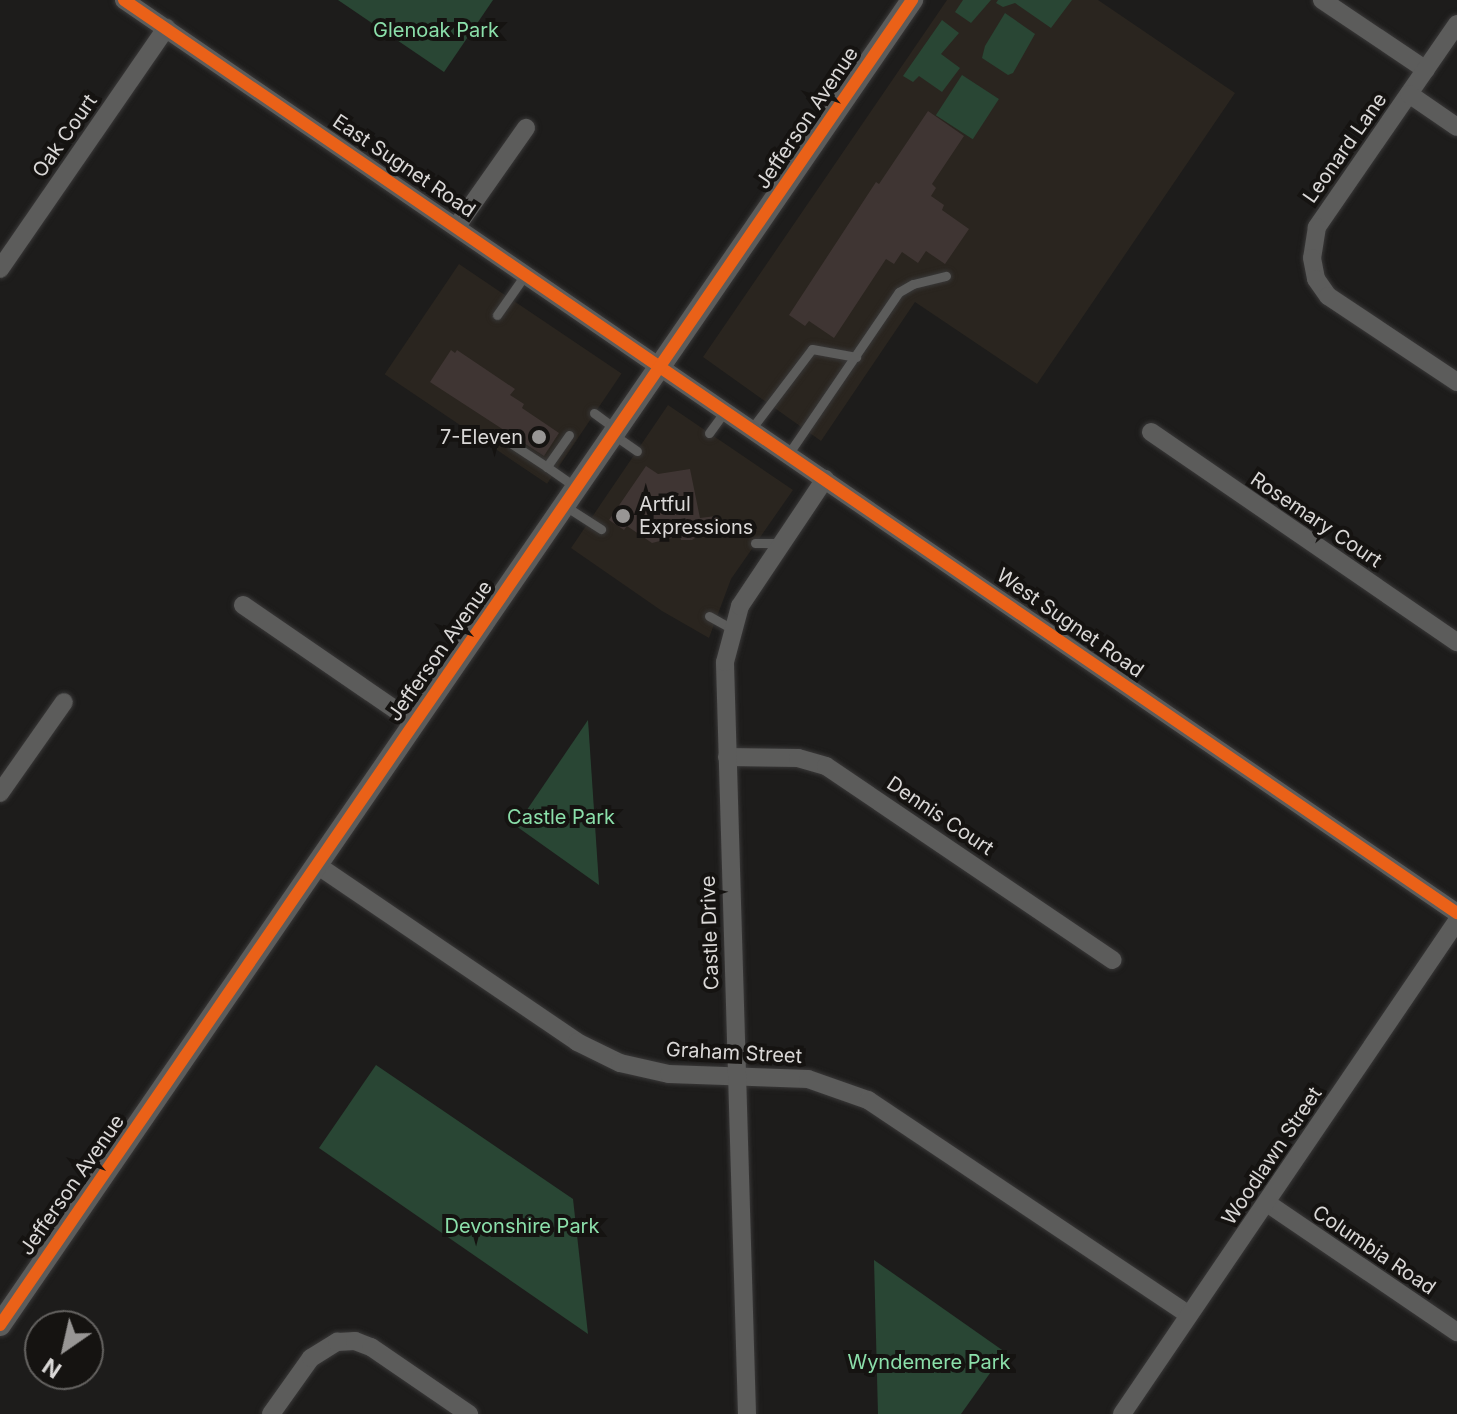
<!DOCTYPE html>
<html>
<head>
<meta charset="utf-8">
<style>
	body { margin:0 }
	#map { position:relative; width:1457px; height:1414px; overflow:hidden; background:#1d1c1b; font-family:Inter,sans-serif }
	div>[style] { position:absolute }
	.built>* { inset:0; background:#2a251f; transform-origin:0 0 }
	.green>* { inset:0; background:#294634; transform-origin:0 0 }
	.building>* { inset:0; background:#3f3533 }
	.roads { filter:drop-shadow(0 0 2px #393838) drop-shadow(0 0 2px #393838) }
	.service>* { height:9px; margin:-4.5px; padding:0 4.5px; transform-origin:4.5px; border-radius:4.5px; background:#5c5c5b }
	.minor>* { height:18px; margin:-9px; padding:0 9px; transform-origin:9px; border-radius:9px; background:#5c5c5b }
	.tertiary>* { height:22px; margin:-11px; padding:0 11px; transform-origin:11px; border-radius:11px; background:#5c5c5b }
	.cycleway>* { height:12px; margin:-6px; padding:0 6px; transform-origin:6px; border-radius:6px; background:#ea6118 }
	.dots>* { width:22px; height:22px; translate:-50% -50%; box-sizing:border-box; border:4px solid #151311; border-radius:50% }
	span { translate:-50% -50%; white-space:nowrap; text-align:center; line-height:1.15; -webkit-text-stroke:8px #151311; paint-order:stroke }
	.park-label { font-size:20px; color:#8bdfaa }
	.street-label { font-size:20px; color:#dad8d7 }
	.poi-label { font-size:20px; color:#dad8d7 }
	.right { translate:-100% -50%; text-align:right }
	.left { translate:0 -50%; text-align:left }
	.north { position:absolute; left:24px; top:1310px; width:80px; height:80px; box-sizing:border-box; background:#151311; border:2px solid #646260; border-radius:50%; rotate:214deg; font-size:22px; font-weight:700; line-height:32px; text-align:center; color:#dad8d7 }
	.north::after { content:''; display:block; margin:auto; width:28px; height:36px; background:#989695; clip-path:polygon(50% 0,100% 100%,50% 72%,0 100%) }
</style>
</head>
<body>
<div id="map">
	<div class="built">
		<div style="clip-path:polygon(947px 0,1098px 0,1235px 93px,1037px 384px,915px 302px,821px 441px,703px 357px)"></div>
		<div style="left:459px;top:264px;width:196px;height:133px;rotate:34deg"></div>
		<div style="clip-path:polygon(668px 405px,793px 490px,731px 579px,709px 638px,662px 611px,571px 548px)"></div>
	</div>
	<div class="green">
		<div style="clip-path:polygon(338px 0,493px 0,444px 72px)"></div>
		<div style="clip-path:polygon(963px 0,991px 0,971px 23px,955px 12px)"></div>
		<div style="clip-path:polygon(998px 0,1072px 0,1051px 28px,1015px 3px,1003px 7px,996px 3px)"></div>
		<div style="clip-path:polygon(1005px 13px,1035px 34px,1013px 73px,1008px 75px,982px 58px,985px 46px)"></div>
		<div style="clip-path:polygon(942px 20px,959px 33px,941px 54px,960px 68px,942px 92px,919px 76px,913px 82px,903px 76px)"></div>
		<div style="left:962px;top:75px;width:44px;height:48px;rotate:33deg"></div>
		<div style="clip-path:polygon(588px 720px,599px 885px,516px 826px)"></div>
		<div style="clip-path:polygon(376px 1065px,573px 1199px,588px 1334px,319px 1148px)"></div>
		<div style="clip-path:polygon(874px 1260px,1005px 1352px,961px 1414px,878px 1414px)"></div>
	</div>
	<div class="building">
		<div style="clip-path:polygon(928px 111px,964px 136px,932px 184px,936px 188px,931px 196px,944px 205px,942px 210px,969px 229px,945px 264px,926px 251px,918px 263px,902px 252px,894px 264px,886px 259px,834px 338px,809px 321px,805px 326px,789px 315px,876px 182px,879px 184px)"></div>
		<div style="clip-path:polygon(451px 350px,455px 353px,457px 350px,515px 389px,510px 395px,524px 404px,522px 408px,559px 433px,544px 456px,430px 382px)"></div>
		<div style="clip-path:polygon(646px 466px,658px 474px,690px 469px,700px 518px,716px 516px,719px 531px,703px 533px,692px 540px,681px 540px,680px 536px,652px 543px,627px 526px,624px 530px,609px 520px)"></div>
	</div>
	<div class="roads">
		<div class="service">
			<div style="left:497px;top:315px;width:49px;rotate:-55deg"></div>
			<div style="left:594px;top:413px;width:26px;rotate:36deg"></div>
			<div style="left:752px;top:428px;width:99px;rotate:-52.8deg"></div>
			<div style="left:812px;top:349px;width:45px;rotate:10.3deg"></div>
			<div style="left:709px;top:433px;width:29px;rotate:-54deg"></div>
			<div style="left:569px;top:435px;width:39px;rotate:125deg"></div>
			<div style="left:547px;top:467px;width:37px;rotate:35deg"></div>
			<div style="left:614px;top:435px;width:28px;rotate:35deg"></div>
			<div style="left:512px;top:444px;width:42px;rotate:33.3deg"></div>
			<div style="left:789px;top:453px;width:195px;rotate:-55.7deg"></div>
			<div style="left:899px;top:292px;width:16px;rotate:-30deg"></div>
			<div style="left:913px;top:284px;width:34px;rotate:-14deg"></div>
			<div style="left:565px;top:506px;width:43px;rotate:32.6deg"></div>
			<div style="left:755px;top:543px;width:26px"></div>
			<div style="left:709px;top:616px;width:26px;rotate:29deg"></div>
		</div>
		<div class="minor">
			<div style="left:124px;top:0;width:1616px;rotate:34.41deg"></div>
			<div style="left:1322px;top:0;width:125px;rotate:33.9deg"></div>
			<div style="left:1457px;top:24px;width:247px;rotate:124.6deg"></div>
			<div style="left:1317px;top:227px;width:31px;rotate:99deg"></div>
			<div style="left:1312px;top:258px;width:21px;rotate:79deg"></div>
			<div style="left:1316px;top:279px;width:21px;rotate:55deg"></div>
			<div style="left:1328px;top:296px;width:155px;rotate:33.7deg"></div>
			<div style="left:1409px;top:94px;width:58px;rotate:34.5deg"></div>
			<div style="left:457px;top:226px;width:120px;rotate:-54.9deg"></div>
			<div style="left:0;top:269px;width:293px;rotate:-55.4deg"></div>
			<div style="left:1151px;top:432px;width:371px;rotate:34.5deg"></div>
			<div style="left:243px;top:605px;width:209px;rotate:34.5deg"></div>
			<div style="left:727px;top:757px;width:71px;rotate:0.8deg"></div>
			<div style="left:798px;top:758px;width:29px;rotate:16deg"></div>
			<div style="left:826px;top:766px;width:346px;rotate:34.1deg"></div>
			<div style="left:0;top:793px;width:111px;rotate:-54.9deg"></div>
			<div style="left:317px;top:865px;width:315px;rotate:34.2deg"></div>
			<div style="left:577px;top:1042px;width:48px;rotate:26deg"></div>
			<div style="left:620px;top:1063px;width:50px;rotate:12.7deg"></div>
			<div style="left:669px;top:1074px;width:139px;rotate:2.1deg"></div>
			<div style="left:808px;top:1079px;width:64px;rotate:19.3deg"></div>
			<div style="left:868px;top:1100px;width:385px;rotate:33.8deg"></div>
			<div style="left:1267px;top:1203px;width:230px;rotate:34.2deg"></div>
			<div style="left:271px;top:1414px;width:69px;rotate:-54.5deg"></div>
			<div style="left:311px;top:1358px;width:31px;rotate:-32deg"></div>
			<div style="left:337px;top:1342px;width:18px;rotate:-3deg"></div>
			<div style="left:355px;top:1341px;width:17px;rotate:21deg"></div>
			<div style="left:371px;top:1347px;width:119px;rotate:34.4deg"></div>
			<div style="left:747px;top:1414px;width:752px;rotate:-91.68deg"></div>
			<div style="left:725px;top:662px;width:58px;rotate:-75deg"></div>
			<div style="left:740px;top:606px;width:153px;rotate:-56.2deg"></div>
			<div style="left:1122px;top:1414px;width:596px;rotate:-55.8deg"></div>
		</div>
		<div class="tertiary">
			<div style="left:0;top:1325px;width:1609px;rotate:-55.46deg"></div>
		</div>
	</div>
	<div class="cycleway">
		<div style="left:124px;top:0;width:1616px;rotate:34.41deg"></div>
		<div style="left:0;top:1325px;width:1609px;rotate:-55.46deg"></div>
	</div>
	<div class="dots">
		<div style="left:539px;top:437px;background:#989695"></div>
		<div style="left:623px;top:516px;background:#989695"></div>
	</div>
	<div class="park-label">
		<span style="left:436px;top:30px">Glenoak Park</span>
		<span style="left:561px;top:817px">Castle Park</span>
		<span style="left:522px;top:1226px">Devonshire Park</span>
		<span style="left:929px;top:1362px">Wyndemere Park</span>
	</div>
	<div class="street-label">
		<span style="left:807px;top:118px;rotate:-56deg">Jefferson Avenue</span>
		<span style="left:65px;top:136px;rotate:-55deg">Oak Court</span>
		<span style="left:1345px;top:148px;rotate:-55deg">Leonard Lane</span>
		<span style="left:404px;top:166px;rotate:34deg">East Sugnet Road</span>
		<span style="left:1316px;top:520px;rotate:34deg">Rosemary Court</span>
		<span style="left:1070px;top:623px;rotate:35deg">West Sugnet Road</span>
		<span style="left:440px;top:651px;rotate:-55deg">Jefferson Avenue</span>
		<span style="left:940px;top:816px;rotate:34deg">Dennis Court</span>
		<span style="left:710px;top:933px;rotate:-92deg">Castle Drive</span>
		<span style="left:734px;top:1053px;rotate:3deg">Graham Street</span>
		<span style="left:1272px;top:1156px;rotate:-56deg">Woodlawn Street</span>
		<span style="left:72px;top:1185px;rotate:-55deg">Jefferson Avenue</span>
		<span style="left:1374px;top:1250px;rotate:34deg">Columbia Road</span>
	</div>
	<div class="poi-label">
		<span class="right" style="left:523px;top:437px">7-Eleven</span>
		<span class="left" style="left:639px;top:516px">Artful<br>Expressions</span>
	</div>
	<div class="north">N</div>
</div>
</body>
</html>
